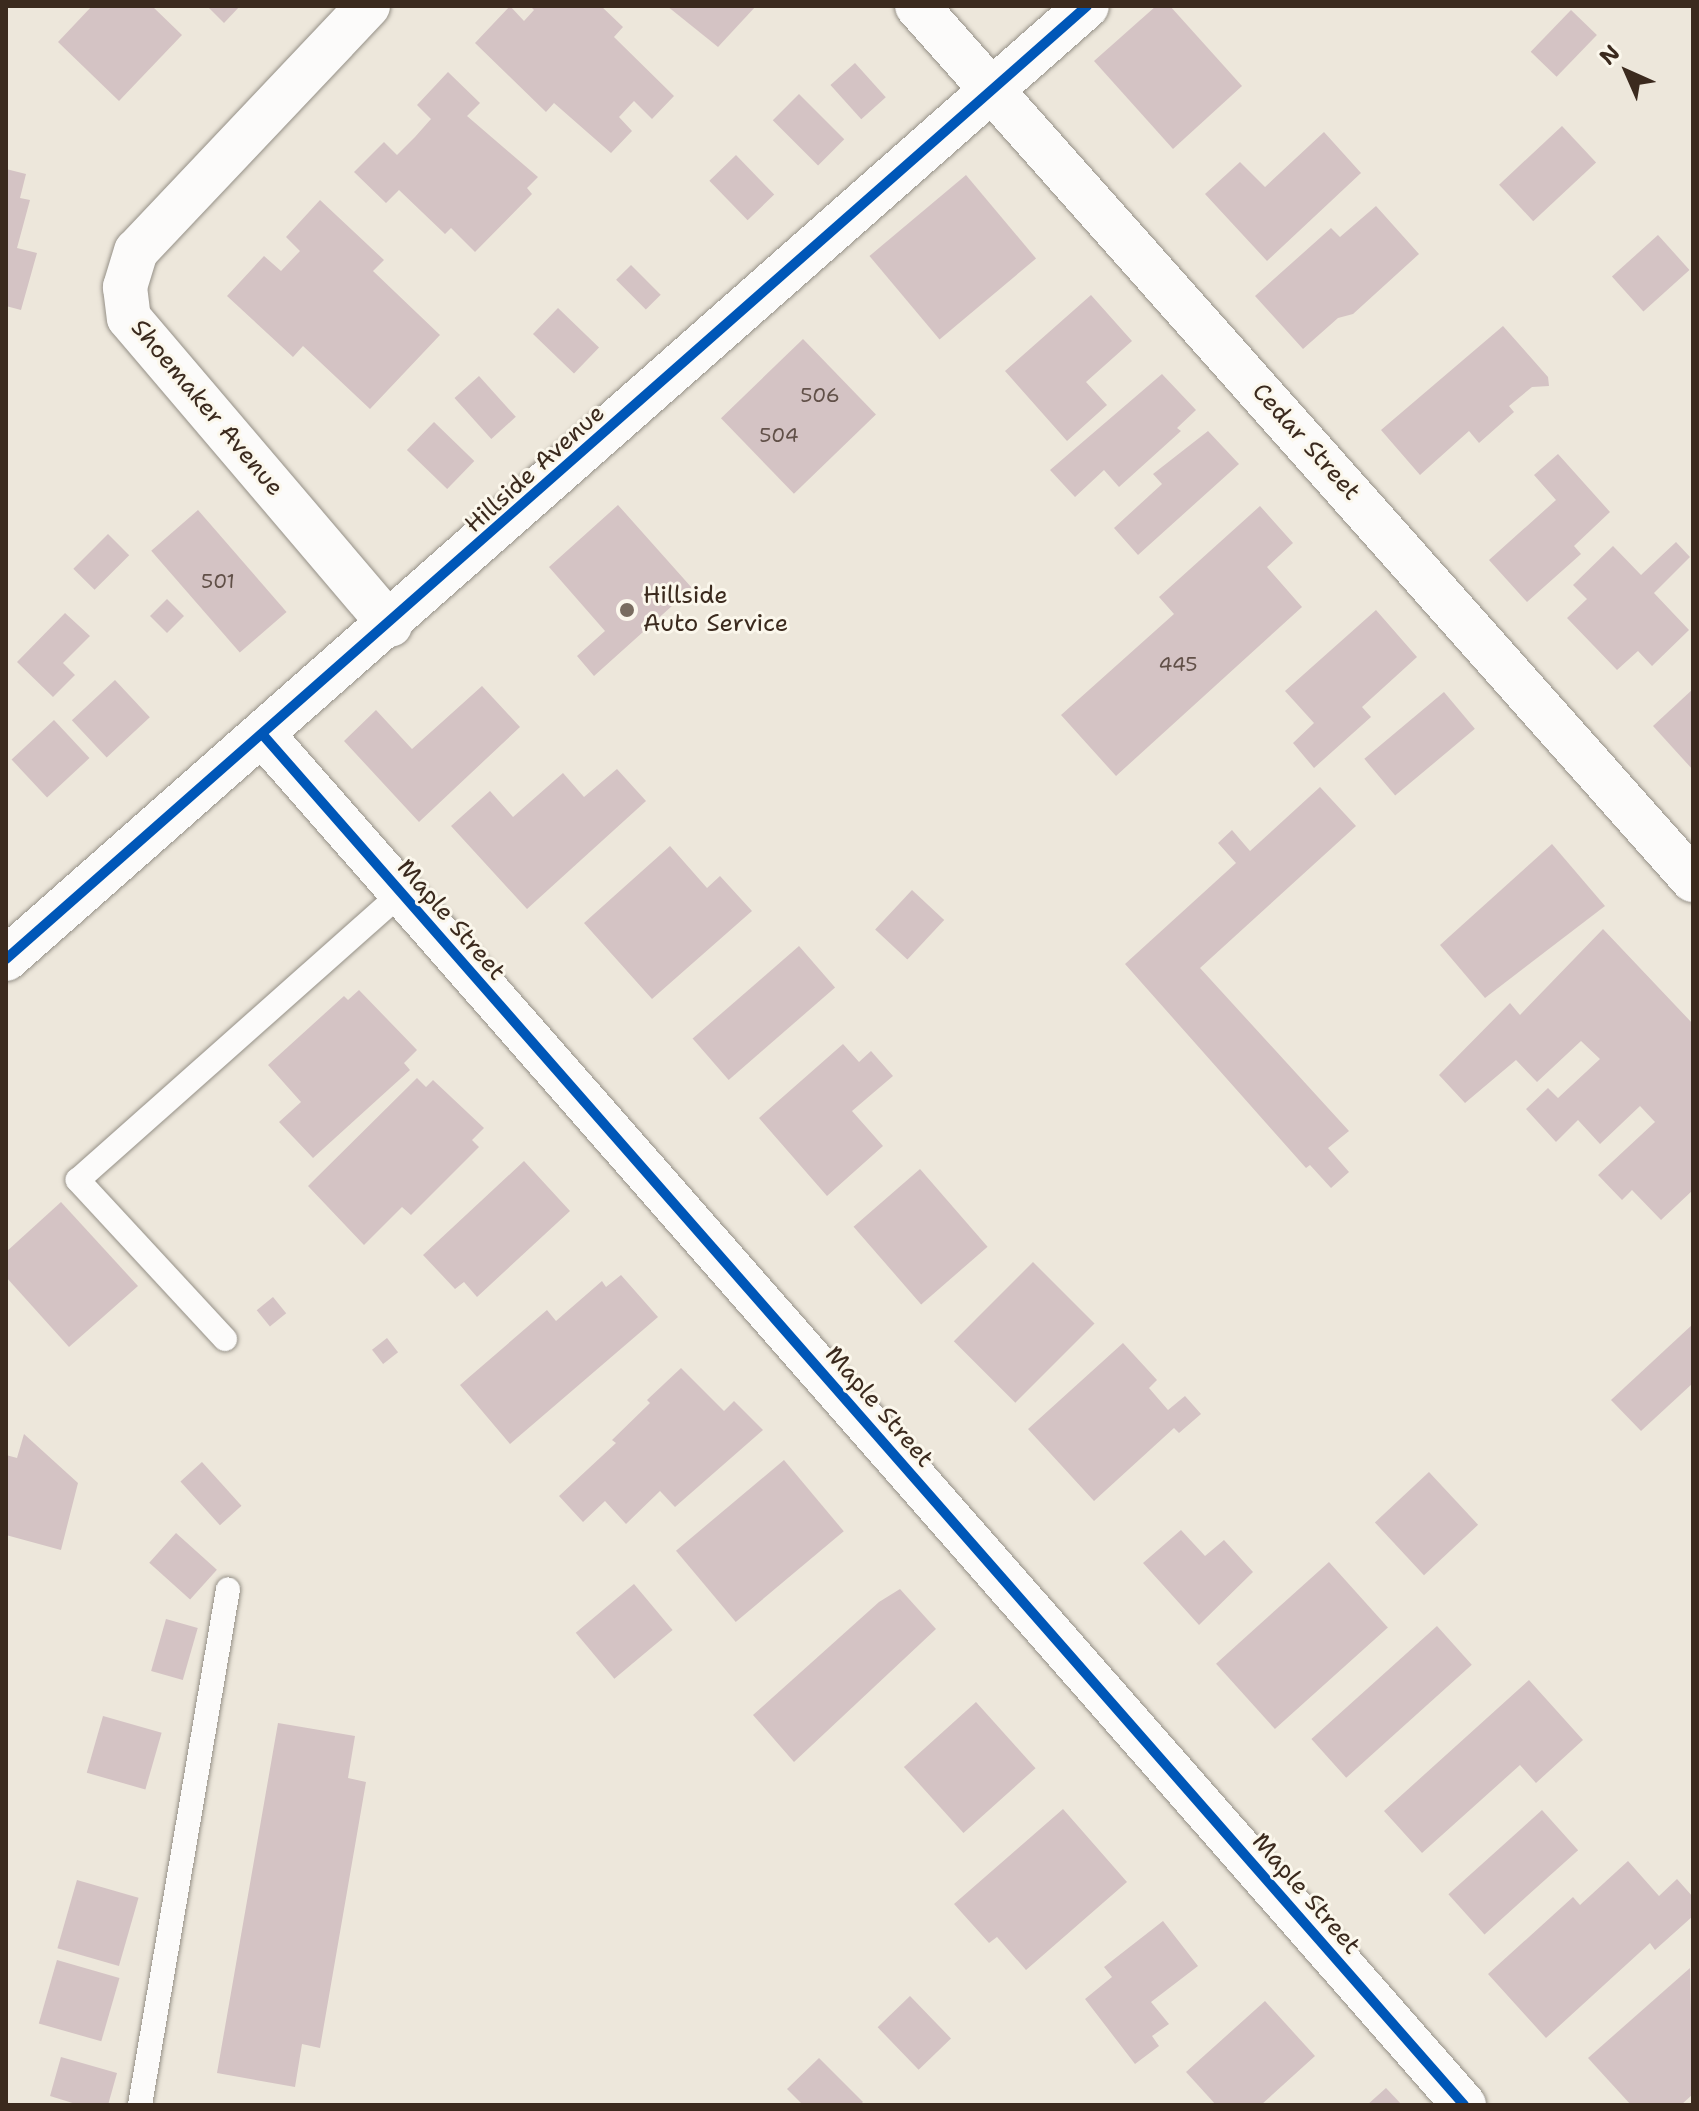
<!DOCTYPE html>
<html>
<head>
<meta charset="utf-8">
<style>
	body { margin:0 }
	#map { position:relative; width:1699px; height:2111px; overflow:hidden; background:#ede7db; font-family:"Shantell Sans",sans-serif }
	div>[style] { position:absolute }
	.building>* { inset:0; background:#d4c3c4; transform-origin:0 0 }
	.roads { filter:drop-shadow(0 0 2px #959087) drop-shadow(0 0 2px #959087) }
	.lane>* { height:24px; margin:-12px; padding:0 12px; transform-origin:12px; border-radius:12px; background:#fcfbfa }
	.street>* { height:44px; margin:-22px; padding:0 22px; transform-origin:22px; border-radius:22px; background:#fcfbfa }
	.cycleway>* { height:10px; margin:-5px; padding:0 5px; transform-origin:5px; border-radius:5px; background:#0057b8 }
	.dots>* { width:22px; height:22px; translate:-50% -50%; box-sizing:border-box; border:4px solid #fbf7ec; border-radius:50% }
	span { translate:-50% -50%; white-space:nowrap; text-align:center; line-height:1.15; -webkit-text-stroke:6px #fbf7ec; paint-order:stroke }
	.number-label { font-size:20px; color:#615048 }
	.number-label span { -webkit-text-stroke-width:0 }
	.street-label { font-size:24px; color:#3b2a1e }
	.poi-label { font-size:24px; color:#3b2a1e }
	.left { translate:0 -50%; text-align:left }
	.frame { position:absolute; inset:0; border:8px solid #3b2a1e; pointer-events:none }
	.north { position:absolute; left:1587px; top:32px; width:80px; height:80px; -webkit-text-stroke:6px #fbf7ec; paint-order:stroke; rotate:315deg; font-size:22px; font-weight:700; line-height:32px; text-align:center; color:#3b2a1e }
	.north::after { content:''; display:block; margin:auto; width:28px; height:36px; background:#3b2a1e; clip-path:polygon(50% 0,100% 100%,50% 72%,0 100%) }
</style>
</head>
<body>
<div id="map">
	<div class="building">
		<div style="clip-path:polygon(92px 6px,152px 6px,182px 35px,119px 101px,58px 42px)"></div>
		<div style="clip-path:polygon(207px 6px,240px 6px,224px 23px)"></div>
		<div style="clip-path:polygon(510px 6px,524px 21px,534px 10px,530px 6px,601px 6px,623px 27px,614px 37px,674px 96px,652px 119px,634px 101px,619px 117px,632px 131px,611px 153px,554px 103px,546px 112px,475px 43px)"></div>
		<div style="clip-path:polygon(667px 6px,756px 6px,718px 47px)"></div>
		<div style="clip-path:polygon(1156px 6px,1170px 6px,1242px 86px,1173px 149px,1094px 61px)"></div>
		<div style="left:1571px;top:10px;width:36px;height:58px;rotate:44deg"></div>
		<div style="left:855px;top:63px;width:46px;height:33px;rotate:48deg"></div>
		<div style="clip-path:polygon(448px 72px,480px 103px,467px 116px,538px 177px,527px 188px,532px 194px,475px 252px,451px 228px,445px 234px,399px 190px,386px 203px,354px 172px,384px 142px,397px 155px,415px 137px,431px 119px,417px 105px)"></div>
		<div style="left:799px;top:94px;width:64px;height:37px;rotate:45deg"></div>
		<div style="left:1562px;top:126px;width:50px;height:86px;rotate:47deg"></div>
		<div style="clip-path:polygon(1324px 132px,1361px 173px,1267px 261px,1205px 194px,1240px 162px,1265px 187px)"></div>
		<div style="left:736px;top:155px;width:55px;height:37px;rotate:46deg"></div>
		<div style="clip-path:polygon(6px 169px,26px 174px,20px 198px,30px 200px,17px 248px,37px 253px,21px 310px,6px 306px)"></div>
		<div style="left:966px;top:175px;width:109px;height:126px;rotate:50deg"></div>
		<div style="clip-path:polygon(320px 200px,384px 260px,373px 271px,440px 335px,370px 409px,303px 346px,293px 357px,227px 296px,264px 256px,281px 271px,300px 251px,286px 237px)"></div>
		<div style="clip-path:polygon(1376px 206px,1419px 254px,1353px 314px,1338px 318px,1303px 349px,1255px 296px,1331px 228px,1340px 237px)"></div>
		<div style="left:1658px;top:235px;width:47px;height:62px;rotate:48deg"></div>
		<div style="left:631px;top:265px;width:42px;height:21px;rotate:45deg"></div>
		<div style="clip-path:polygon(1091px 295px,1132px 341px,1086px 382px,1107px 405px,1067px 441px,1005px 371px)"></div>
		<div style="left:558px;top:308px;width:57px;height:36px;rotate:44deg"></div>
		<div style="clip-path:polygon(1503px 326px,1548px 377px,1549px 386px,1532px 387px,1509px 406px,1514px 412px,1479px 443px,1469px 431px,1420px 475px,1381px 430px)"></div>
		<div style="left:803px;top:339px;width:105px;height:114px;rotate:46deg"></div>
		<div style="clip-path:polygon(1162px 374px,1196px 410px,1177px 428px,1181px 431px,1119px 487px,1104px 470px,1075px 497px,1050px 470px)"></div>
		<div style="left:479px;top:376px;width:55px;height:33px;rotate:48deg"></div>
		<div style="left:434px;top:422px;width:56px;height:39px;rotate:44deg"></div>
		<div style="clip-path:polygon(1208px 431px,1239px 464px,1138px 555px,1114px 528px,1162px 484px,1153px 474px)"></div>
		<div style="clip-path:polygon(1558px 454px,1610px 512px,1574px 546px,1581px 554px,1527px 602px,1489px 560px,1556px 500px,1534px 475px)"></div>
		<div style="clip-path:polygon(618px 505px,692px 588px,594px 676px,577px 656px,605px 631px,549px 567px)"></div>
		<div style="clip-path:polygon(1260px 506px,1293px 543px,1267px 567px,1302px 607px,1116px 776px,1061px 715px,1174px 614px,1159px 597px)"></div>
		<div style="left:198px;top:510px;width:135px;height:62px;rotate:49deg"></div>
		<div style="left:108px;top:534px;width:30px;height:49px;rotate:45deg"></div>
		<div style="clip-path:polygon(1676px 542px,1690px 557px,1654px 593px,1689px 630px,1652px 666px,1638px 651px,1617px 670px,1567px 618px,1587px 599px,1573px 585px,1613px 546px,1641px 575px)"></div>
		<div style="left:167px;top:599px;width:24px;height:24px;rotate:45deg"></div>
		<div style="clip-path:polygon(1376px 610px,1417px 657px,1362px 707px,1371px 717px,1314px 768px,1293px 743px,1314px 723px,1285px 691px)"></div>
		<div style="clip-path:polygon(65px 613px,90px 636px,63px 663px,75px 675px,53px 697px,17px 662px)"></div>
		<div style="left:115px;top:680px;width:51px;height:59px;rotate:47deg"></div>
		<div style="clip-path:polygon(482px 686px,520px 727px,419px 822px,344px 741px,376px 710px,412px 749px)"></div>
		<div style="clip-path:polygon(1693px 689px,1693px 770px,1653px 726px)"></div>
		<div style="left:1444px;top:692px;width:48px;height:104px;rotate:50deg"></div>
		<div style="left:54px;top:720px;width:52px;height:58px;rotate:47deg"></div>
		<div style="clip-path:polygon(617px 769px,646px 801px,527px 909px,451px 826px,490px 791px,513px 817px,563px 773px,584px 797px)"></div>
		<div style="clip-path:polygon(1320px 787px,1356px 826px,1200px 968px,1349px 1131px,1328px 1148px,1349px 1172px,1331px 1188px,1310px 1165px,1306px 1168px,1125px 964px,1236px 863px,1218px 843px,1232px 830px,1250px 851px)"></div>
		<div style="clip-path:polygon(1552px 844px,1605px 906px,1485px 998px,1440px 945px)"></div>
		<div style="clip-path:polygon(670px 846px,707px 888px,720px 876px,752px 911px,652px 999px,584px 923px)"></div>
		<div style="left:912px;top:890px;width:44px;height:54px;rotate:43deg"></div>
		<div style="clip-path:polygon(1603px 929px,1693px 1024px,1693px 1190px,1661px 1220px,1632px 1190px,1622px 1200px,1598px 1175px,1655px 1122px,1640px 1106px,1600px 1144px,1578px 1120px,1556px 1142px,1526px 1109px,1548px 1088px,1558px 1098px,1600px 1059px,1581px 1041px,1537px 1082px,1516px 1060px,1465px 1103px,1439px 1075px,1510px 1003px,1520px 1015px)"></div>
		<div style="left:799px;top:946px;width:55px;height:141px;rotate:49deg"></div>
		<div style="clip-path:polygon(359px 990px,417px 1050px,404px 1063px,410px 1070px,313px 1158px,279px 1122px,301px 1102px,268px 1065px,344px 996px,348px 1000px)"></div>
		<div style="clip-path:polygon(843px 1044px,859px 1062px,871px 1051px,893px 1076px,852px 1111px,883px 1146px,827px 1196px,759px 1118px)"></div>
		<div style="clip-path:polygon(417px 1078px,426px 1087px,433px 1080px,484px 1128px,472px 1140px,479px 1147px,411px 1215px,402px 1207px,364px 1245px,308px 1186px)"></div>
		<div style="clip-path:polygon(524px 1161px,570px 1211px,477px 1297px,464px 1282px,455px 1289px,423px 1255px)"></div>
		<div style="left:920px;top:1169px;width:103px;height:88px;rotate:49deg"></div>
		<div style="clip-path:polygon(61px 1202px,138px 1286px,69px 1347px,6px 1277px,6px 1252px)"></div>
		<div style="left:1033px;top:1262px;width:87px;height:112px;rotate:45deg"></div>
		<div style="clip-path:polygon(621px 1275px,658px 1317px,510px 1444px,460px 1385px,547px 1310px,556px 1321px,602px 1281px,606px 1287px)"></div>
		<div style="left:273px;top:1297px;width:21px;height:21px;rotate:51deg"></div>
		<div style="clip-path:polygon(1693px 1324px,1693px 1383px,1641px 1431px,1611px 1400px)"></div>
		<div style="left:387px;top:1338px;width:18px;height:19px;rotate:52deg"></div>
		<div style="clip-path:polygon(1123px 1343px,1157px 1380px,1149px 1388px,1168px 1410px,1185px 1396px,1201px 1414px,1179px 1433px,1174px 1428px,1094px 1501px,1028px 1429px)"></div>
		<div style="clip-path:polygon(681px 1368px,724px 1411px,734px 1401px,763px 1430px,675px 1507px,660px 1491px,626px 1524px,605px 1501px,583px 1522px,559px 1496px,616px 1443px,612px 1440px,650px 1403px,647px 1400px)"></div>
		<div style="clip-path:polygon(24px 1434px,78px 1483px,61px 1550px,6px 1535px,6px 1455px,17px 1458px)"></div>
		<div style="left:784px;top:1460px;width:93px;height:141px;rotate:50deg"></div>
		<div style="left:202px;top:1462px;width:59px;height:29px;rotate:48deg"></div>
		<div style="left:1429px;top:1472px;width:72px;height:74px;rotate:47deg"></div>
		<div style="clip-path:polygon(1181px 1530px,1205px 1556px,1224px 1540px,1253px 1572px,1199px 1625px,1143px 1563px)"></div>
		<div style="left:176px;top:1533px;width:55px;height:40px;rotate:42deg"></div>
		<div style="left:1329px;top:1562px;width:88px;height:152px;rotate:48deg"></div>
		<div style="left:634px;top:1584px;width:60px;height:76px;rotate:50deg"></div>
		<div style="clip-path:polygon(900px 1589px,936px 1629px,794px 1762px,753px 1715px,879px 1602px)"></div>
		<div style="left:166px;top:1619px;width:33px;height:54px;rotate:16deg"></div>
		<div style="left:1437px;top:1626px;width:52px;height:169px;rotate:48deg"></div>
		<div style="clip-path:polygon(1529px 1680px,1583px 1740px,1536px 1783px,1520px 1765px,1422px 1853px,1384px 1811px)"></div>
		<div style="left:976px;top:1702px;width:89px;height:97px;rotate:48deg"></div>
		<div style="left:103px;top:1716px;width:61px;height:59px;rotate:16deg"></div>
		<div style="clip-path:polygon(278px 1723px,355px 1736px,348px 1778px,366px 1782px,320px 2048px,302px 2044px,295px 2087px,217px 2073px)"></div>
		<div style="clip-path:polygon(1063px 1809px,1127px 1882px,1026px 1970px,997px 1937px,989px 1943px,954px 1904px)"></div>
		<div style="left:1542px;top:1810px;width:54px;height:126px;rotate:48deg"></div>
		<div style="clip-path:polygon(1628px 1861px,1659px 1896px,1677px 1879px,1693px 1897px,1693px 1916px,1655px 1950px,1650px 1943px,1546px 2038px,1488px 1974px,1573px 1897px,1580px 1905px)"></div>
		<div style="left:77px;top:1880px;width:64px;height:71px;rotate:16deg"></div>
		<div style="clip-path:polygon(1163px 1921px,1198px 1966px,1151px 2002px,1169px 2024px,1152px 2036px,1159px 2046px,1135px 2064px,1085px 1999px,1112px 1977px,1104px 1967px)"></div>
		<div style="left:57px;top:1960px;width:65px;height:66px;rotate:16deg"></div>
		<div style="clip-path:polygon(1690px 1968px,1693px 2094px,1681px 2105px,1631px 2105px,1588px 2058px)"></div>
		<div style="left:910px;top:1996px;width:59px;height:45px;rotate:46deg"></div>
		<div style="clip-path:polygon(1265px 2001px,1315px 2056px,1261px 2105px,1216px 2105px,1186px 2072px)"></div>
		<div style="clip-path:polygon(61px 2057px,117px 2073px,108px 2105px,79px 2105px,50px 2096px)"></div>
		<div style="clip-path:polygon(819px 2058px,863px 2102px,860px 2105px,803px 2105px,787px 2089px)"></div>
		<div style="clip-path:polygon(1386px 2088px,1402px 2105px,1367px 2105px)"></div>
	</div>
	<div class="roads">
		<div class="lane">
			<div style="left:225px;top:1339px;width:217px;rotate:-132.8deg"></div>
			<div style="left:78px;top:1180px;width:432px;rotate:-41.6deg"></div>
			<div style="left:140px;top:2105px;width:523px;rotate:-80.32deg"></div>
		</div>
		<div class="street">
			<div style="left:368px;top:6px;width:337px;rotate:133.4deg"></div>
			<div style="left:136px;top:251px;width:38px;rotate:107deg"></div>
			<div style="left:125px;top:287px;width:31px;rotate:83deg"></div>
			<div style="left:129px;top:318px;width:403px;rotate:49.6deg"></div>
			<div style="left:917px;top:6px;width:1169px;rotate:48.4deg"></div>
			<div style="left:263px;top:735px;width:1822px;rotate:48.76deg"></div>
			<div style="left:6px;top:959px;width:1441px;rotate:-41.4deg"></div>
		</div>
	</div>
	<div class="cycleway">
		<div style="left:263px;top:735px;width:1822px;rotate:48.76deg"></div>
		<div style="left:6px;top:959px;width:1441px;rotate:-41.4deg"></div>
	</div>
	<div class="dots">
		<div style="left:627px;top:610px;background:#796c60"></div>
	</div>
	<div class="number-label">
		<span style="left:820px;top:395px">506</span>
		<span style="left:779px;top:435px">504</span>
		<span style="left:218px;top:581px">501</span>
		<span style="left:1178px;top:664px">445</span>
	</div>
	<div class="street-label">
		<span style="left:207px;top:408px;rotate:50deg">Shoemaker Avenue</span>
		<span style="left:1306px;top:442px;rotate:48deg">Cedar Street</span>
		<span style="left:535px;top:469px;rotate:-42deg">Hillside Avenue</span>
		<span style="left:451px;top:920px;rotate:49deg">Maple Street</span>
		<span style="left:879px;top:1407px;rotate:49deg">Maple Street</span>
		<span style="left:1306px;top:1894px;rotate:49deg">Maple Street</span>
	</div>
	<div class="poi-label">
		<span class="left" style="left:643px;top:610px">Hillside<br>Auto Service</span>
	</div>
	<div class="frame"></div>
	<div class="north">N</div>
</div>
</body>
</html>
